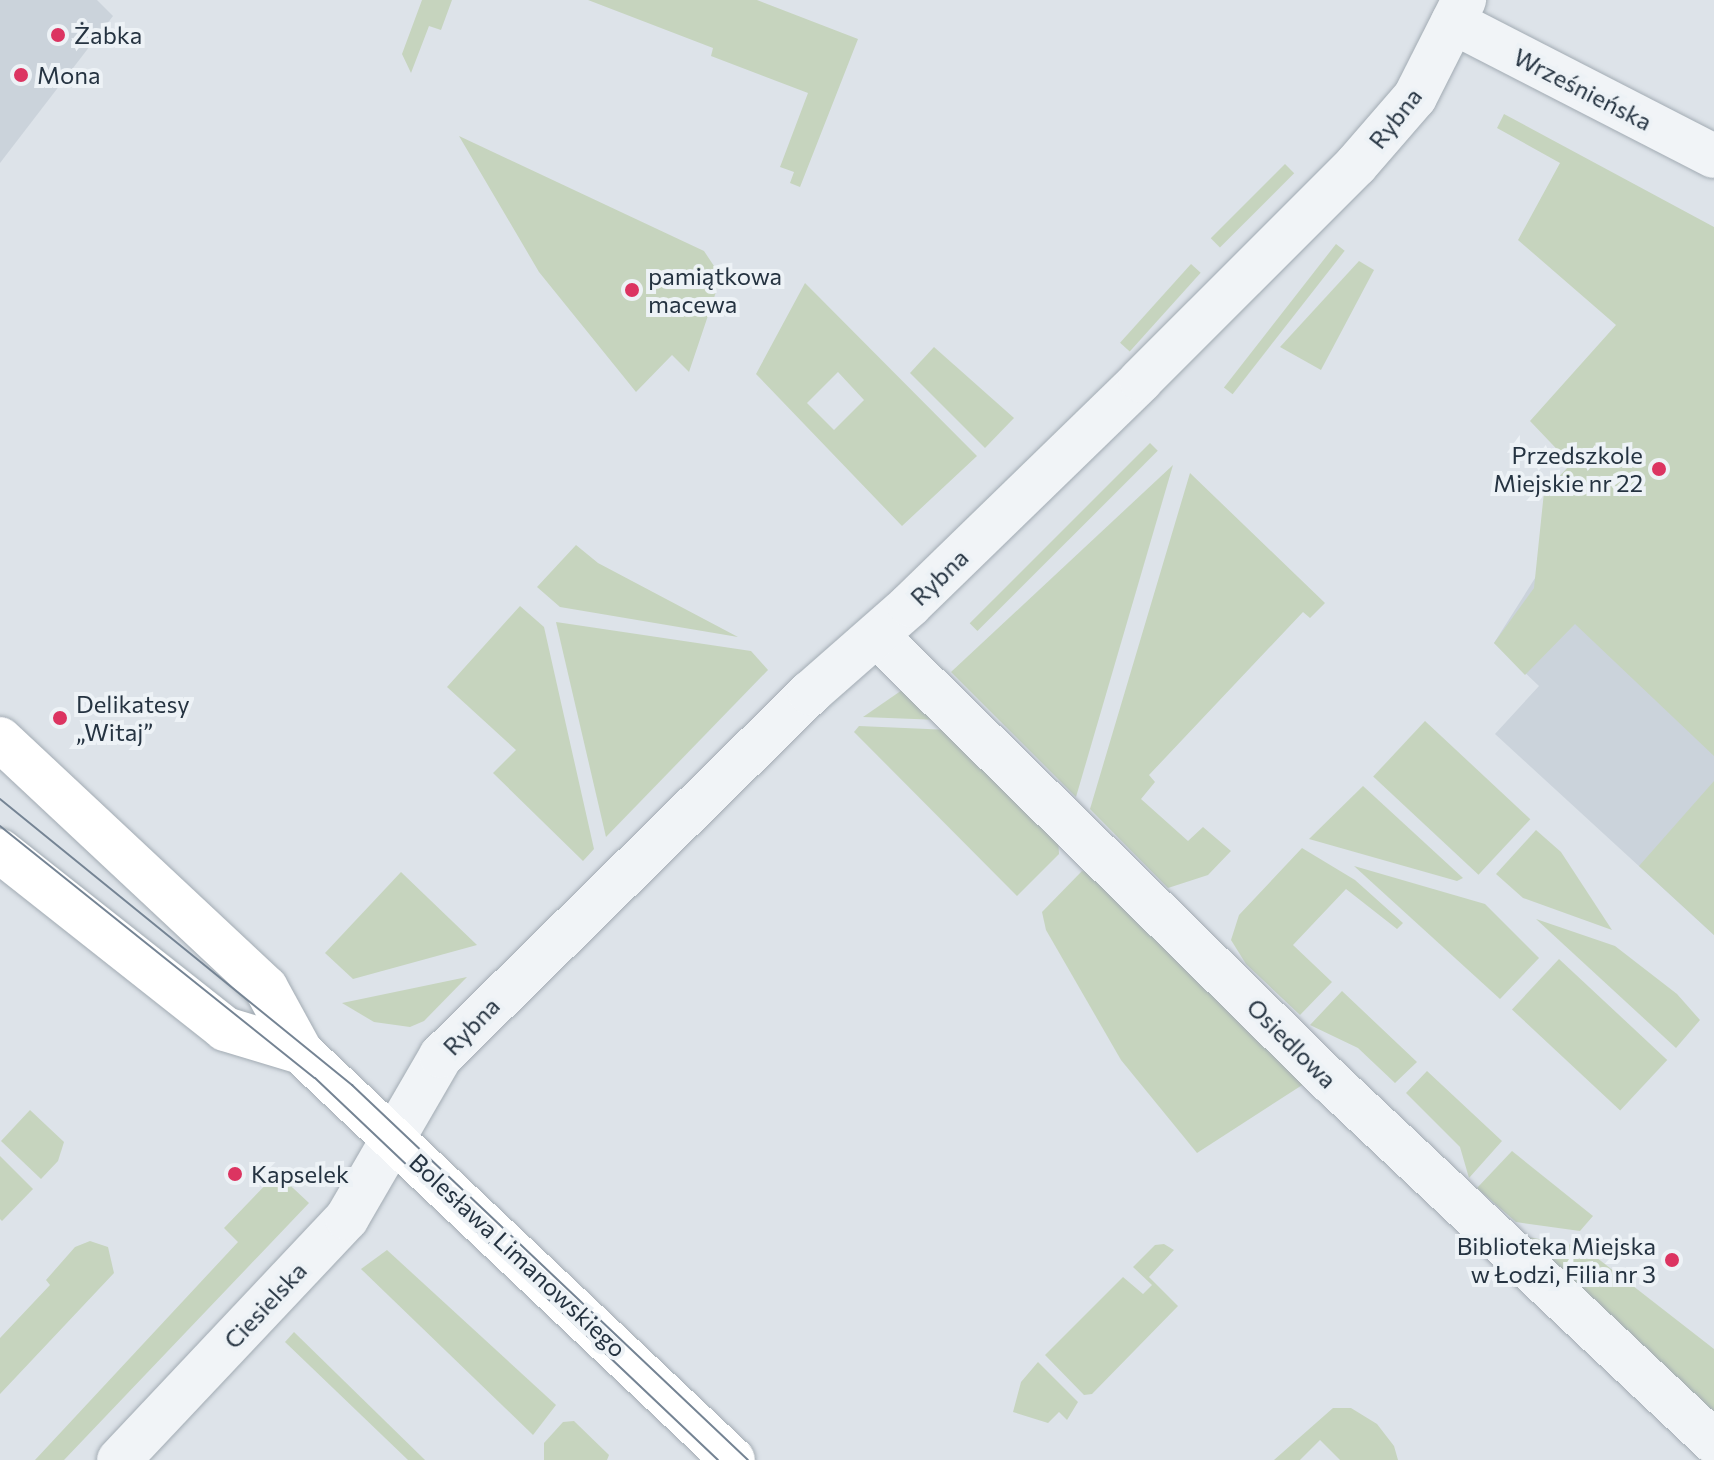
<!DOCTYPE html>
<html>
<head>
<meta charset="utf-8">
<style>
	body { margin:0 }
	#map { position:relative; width:1714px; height:1460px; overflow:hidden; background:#dde3e9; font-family:Commissioner,sans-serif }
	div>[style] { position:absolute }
	.built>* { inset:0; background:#cbd3db }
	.green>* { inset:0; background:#c6d4be; transform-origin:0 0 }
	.roads { filter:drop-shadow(0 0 2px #a2abb3) drop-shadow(0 0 2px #a2abb3) }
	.street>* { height:44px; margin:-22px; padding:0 22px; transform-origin:22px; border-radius:22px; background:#f1f4f7 }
	.secondary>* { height:44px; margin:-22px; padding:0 22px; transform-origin:22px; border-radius:22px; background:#fff }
	.tram>* { height:2px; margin:-1px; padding:0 1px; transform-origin:1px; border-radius:1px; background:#758494 }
	.dots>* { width:22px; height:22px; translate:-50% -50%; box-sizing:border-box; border:4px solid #edf2f6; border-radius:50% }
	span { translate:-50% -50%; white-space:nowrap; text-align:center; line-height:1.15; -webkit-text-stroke:8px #edf2f6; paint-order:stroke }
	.poi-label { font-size:24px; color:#253341 }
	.left { translate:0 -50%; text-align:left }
	.right { translate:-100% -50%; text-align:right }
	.street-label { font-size:24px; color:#253341 }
</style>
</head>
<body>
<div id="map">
	<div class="built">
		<div style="clip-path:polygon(0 0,97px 0,113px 16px,0 163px)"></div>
		<div style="clip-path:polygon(1714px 295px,1714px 935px,1495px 734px,1539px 686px,1494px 643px)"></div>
	</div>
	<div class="green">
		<div style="clip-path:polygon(422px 0,452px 0,441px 30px,429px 26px,411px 73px,402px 54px)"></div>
		<div style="clip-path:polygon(588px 0,757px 0,858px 39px,800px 187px,790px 183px,794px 172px,780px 167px,808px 93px,711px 56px,713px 48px)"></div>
		<div style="clip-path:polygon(1504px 114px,1714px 227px,1714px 756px,1575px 624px,1525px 675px,1494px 643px,1534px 588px,1544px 492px,1571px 464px,1530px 421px,1616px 325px,1518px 240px,1560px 163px,1497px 128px)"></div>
		<div style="clip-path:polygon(459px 136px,704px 251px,718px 272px,718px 286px,689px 372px,672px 355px,636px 392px,539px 272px)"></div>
		<div style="left:1285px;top:164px;width:13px;height:105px;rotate:45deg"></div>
		<div style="left:1336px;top:244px;width:11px;height:182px;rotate:38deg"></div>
		<div style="clip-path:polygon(1359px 261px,1374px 270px,1321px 370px,1280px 347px)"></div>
		<div style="left:1191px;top:264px;width:13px;height:106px;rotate:42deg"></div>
		<div style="clip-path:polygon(evenodd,805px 283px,977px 456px,902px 526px,756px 374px,805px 283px,838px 372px,864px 400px,834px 430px,807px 403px,838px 372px)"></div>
		<div style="clip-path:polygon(934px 347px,1014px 418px,985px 448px,910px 373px)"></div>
		<div style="left:1150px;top:443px;width:11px;height:255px;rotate:45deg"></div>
		<div style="clip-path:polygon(1173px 465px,1076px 797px,951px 672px)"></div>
		<div style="clip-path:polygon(1190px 473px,1325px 603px,1310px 618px,1303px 612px,1149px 775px,1155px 782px,1141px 799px,1188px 841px,1203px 827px,1231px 851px,1208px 875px,1168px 888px,1090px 809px)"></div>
		<div style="clip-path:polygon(576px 545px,598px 563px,738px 637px,560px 607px,537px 587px)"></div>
		<div style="clip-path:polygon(520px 606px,544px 627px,594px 849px,583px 861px,493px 773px,516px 750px,447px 687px)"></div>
		<div style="clip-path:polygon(556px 622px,751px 651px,768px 670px,606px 837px)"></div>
		<div style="clip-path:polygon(905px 688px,940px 720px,863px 717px)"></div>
		<div style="left:1425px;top:721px;width:144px;height:76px;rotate:43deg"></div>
		<div style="clip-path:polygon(859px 726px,950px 730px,1058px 839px,1059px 854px,1017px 896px,854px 732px)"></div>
		<div style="clip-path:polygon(1714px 781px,1714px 935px,1639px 866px)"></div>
		<div style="clip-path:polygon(1363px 786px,1463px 878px,1457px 881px,1309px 839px)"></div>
		<div style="clip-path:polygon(1536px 830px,1561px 852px,1612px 930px,1523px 898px,1496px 874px)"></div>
		<div style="clip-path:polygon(1302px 848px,1355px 880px,1403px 923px,1397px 929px,1346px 889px,1293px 945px,1332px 982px,1300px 1015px,1246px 964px,1231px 940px,1239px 915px)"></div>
		<div style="clip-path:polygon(1354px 866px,1485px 904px,1539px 958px,1500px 999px)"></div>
		<div style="clip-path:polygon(1082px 871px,1104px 876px,1310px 1080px,1197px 1153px,1121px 1060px,1046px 930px,1042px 912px)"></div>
		<div style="clip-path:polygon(401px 872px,477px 945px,353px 979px,325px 953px)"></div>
		<div style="clip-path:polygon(1536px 919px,1615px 946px,1677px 994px,1700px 1020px,1676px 1048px)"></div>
		<div style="left:1559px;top:959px;width:148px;height:69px;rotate:43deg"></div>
		<div style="clip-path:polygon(467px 977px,424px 1021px,410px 1027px,374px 1022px,342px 1003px)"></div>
		<div style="clip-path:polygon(1342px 991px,1417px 1062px,1395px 1083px,1358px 1048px,1310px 1025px)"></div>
		<div style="clip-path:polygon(1427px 1071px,1502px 1141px,1469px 1178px,1460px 1147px,1406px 1093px)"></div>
		<div style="clip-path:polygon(30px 1110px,64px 1142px,58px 1161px,41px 1179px,1px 1141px)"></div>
		<div style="clip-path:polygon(1512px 1151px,1593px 1216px,1580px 1231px,1516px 1222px,1477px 1188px)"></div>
		<div style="clip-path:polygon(0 1156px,33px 1189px,2px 1221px,0 1219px)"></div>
		<div style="clip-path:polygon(277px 1173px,309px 1203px,64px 1460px,35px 1460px,238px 1242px,224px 1228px)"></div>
		<div style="clip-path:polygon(1511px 1234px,1583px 1247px,1714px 1349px,1714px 1412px)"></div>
		<div style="clip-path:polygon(90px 1241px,108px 1247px,114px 1273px,0 1394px,0 1338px,50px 1285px,46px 1280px,75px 1247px)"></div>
		<div style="clip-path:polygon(1164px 1244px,1174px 1250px,1149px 1277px,1178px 1306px,1092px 1394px,1084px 1395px,1045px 1355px,1123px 1277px,1143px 1294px,1152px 1285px,1133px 1267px,1155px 1245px)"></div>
		<div style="clip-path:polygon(387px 1250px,556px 1405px,533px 1435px,361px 1269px)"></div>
		<div style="clip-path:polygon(294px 1332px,425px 1460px,408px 1460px,285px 1342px)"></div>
		<div style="clip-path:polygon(1038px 1362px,1078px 1402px,1067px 1420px,1059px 1412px,1048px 1423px,1013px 1412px,1021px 1382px)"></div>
		<div style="clip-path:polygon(1333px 1408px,1351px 1408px,1377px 1424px,1394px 1446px,1398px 1460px,1340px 1460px,1320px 1440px,1300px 1460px,1274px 1460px)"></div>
		<div style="clip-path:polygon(574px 1421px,609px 1455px,607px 1460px,544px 1460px,544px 1443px,563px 1422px)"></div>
	</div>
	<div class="roads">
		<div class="street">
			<div style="left:1453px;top:22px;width:293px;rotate:27.2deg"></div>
			<div style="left:877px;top:636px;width:635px;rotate:44.49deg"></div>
			<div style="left:1330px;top:1081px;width:527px;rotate:43.23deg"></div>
			<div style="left:119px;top:1460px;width:332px;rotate:-46.7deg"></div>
			<div style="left:347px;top:1218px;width:187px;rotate:-59.9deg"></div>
			<div style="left:441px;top:1056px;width:518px;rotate:-44.53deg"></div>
			<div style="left:810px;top:693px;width:133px;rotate:-41.3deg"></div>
			<div style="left:910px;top:605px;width:322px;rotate:-44.2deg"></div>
			<div style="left:1141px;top:380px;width:304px;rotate:-45deg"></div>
			<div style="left:1356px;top:165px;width:90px;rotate:-49.1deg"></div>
			<div style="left:1415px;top:97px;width:109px;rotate:-63.2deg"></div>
		</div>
		<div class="secondary">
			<div style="left:0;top:739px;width:364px;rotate:43.1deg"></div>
			<div style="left:266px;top:988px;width:73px;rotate:61.3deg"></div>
			<div style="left:301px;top:1052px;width:594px;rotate:43.36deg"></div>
			<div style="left:0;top:851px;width:287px;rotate:38.3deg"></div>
			<div style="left:225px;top:1029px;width:79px;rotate:16.8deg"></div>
		</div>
	</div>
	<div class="tram">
		<div style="left:0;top:799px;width:454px;rotate:39.1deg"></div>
		<div style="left:352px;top:1085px;width:545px;rotate:43.44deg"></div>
		<div style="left:0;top:826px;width:403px;rotate:38.7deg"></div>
		<div style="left:315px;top:1078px;width:555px;rotate:43.47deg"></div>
	</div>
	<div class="dots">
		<div style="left:58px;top:35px;background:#dc3461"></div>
		<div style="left:21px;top:75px;background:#dc3461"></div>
		<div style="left:632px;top:290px;background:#dc3461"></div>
		<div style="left:1659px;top:469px;background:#dc3461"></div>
		<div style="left:60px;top:718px;background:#dc3461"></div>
		<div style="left:235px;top:1174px;background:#dc3461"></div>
		<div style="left:1672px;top:1260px;background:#dc3461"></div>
	</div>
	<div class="poi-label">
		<span class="left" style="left:74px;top:35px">Żabka</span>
		<span class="left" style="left:37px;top:75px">Mona</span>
		<span class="left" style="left:648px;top:290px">pamiątkowa<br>macewa</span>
		<span class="right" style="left:1643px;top:469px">Przedszkole<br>Miejskie nr 22</span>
		<span class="left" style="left:76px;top:718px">Delikatesy<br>„Witaj”</span>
		<span class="left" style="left:251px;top:1174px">Kapselek</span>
		<span class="right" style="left:1656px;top:1260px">Biblioteka Miejska<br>w Łodzi, Filia nr 3</span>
	</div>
	<div class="street-label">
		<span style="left:1583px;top:89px;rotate:27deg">Wrześnieńska</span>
		<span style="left:1395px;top:118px;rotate:-52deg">Rybna</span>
		<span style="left:939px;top:577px;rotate:-44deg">Rybna</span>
		<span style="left:471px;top:1026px;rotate:-46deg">Rybna</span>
		<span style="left:1292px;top:1043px;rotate:45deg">Osiedlowa</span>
		<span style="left:518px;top:1255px;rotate:43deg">Bolesława Limanowskiego</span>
		<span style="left:265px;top:1305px;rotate:-47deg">Ciesielska</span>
	</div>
</div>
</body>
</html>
